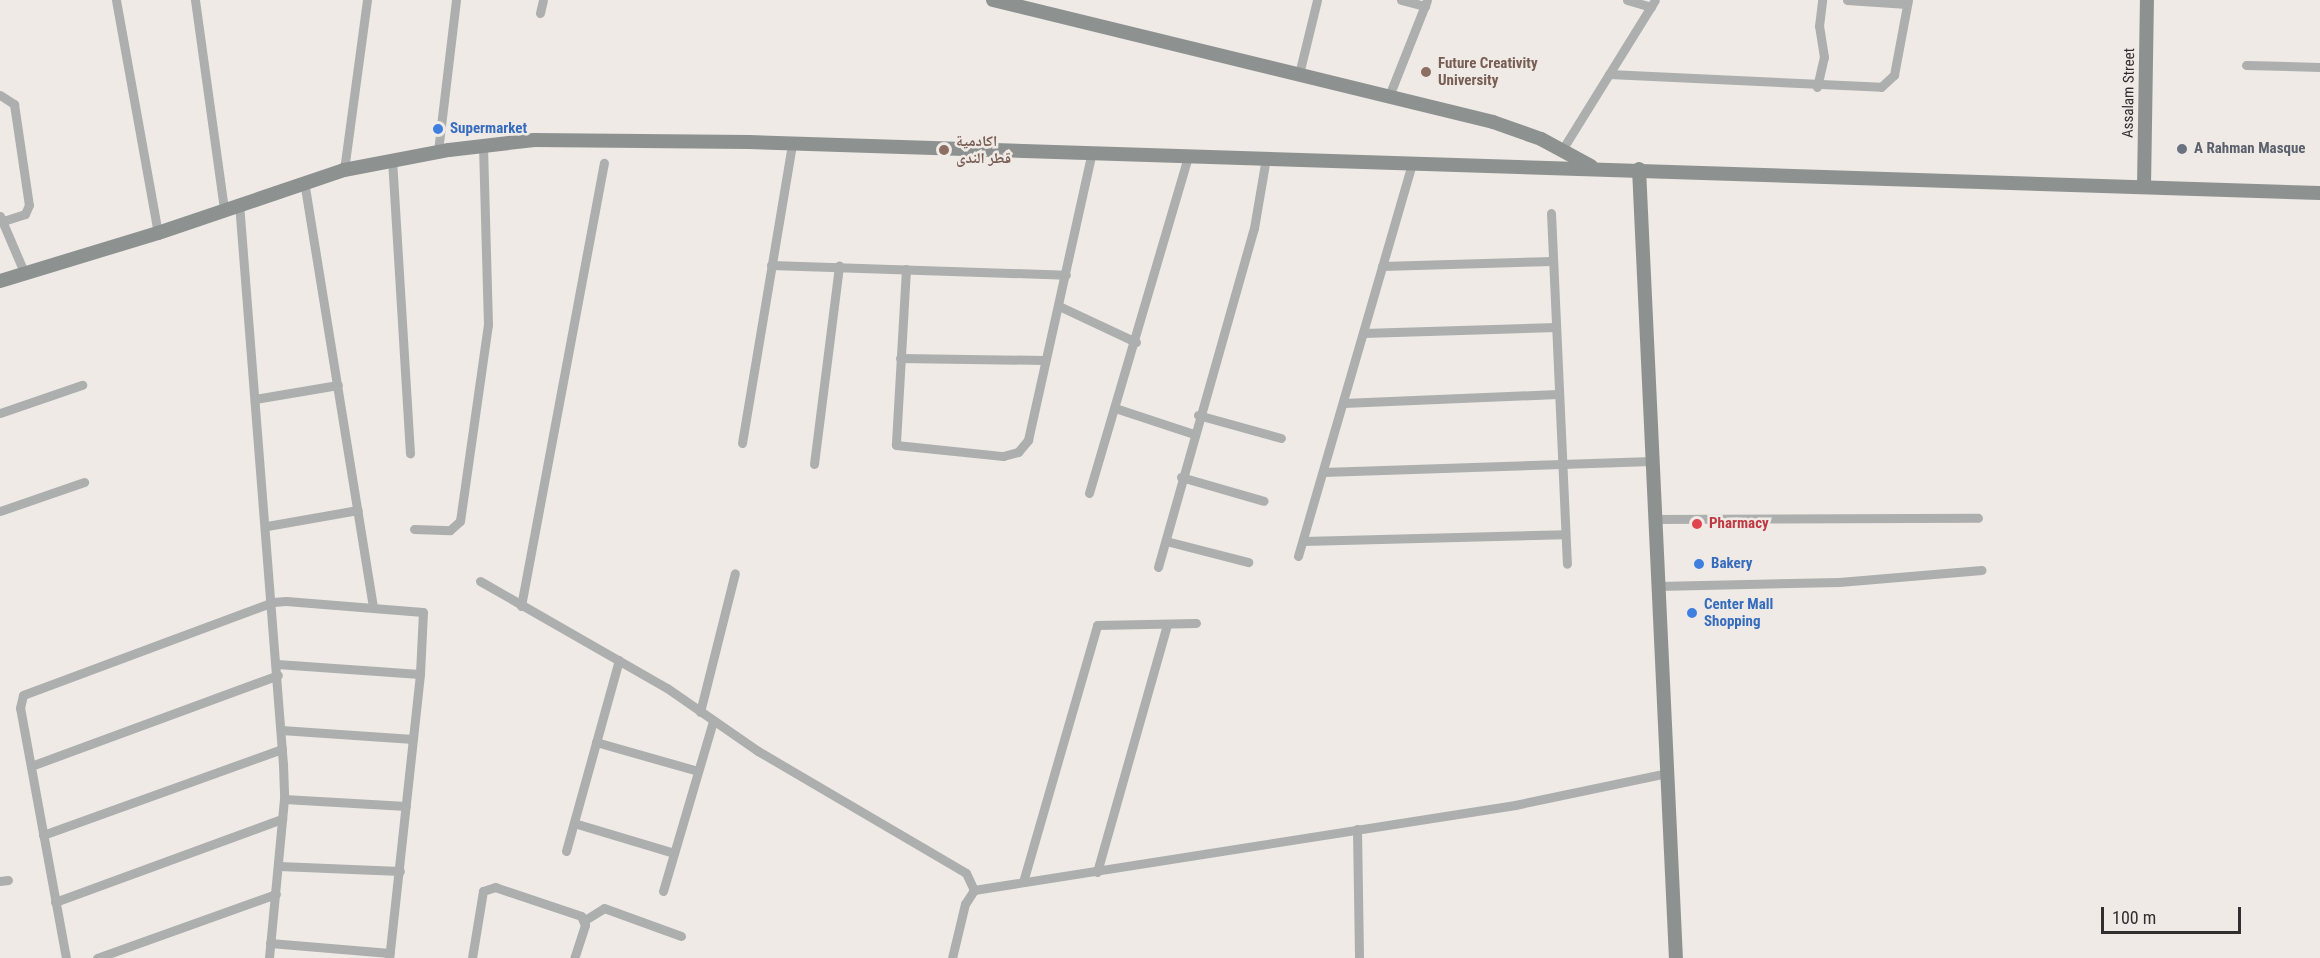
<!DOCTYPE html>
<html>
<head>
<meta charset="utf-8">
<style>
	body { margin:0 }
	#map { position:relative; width:2320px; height:958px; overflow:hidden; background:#efeae5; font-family:"Roboto Condensed","Noto Naskh Arabic",sans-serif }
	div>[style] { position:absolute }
	.street>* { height:9px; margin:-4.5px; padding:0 4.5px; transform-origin:4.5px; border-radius:4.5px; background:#acafae }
	.secondary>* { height:14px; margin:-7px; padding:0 7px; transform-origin:7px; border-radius:7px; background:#8d9291 }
	.dots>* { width:16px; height:16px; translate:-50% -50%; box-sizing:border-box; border:3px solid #efeae5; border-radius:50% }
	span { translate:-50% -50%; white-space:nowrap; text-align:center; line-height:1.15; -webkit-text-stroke:5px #efeae5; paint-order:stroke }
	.education-label { font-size:15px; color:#785e54; font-weight:700 }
	.left { translate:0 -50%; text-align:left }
	.street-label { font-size:15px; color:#312f2d }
	.shop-label { font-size:15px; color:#366cbe; font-weight:700 }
	.worship-label { font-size:15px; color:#5b616d; font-weight:700 }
	.health-label { font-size:15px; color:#be3a42; font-weight:700 }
	.scale { position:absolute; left:2101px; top:907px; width:140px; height:27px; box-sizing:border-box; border:3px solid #312f2d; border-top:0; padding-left:8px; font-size:18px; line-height:21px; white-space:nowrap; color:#312f2d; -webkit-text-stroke:4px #efeae5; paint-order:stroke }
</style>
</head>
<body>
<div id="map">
	<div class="street">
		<div style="left:116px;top:0;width:237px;rotate:79.8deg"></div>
		<div style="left:195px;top:0;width:211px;rotate:82.1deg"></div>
		<div style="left:1401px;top:0;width:25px;rotate:14deg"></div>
		<div style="left:1627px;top:0;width:25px;rotate:16deg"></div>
		<div style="left:1847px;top:0;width:60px;rotate:3.8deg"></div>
		<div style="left:540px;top:13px;width:13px;rotate:-77deg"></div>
		<div style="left:2246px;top:65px;width:74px;rotate:1.5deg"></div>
		<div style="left:1299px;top:74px;width:76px;rotate:-76.3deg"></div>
		<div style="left:1609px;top:74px;width:272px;rotate:2.7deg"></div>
		<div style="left:1881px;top:87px;width:18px;rotate:-43deg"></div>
		<div style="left:1894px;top:75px;width:76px;rotate:-79.4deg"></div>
		<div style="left:1817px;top:87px;width:31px;rotate:-77deg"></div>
		<div style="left:1824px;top:57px;width:31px;rotate:-99deg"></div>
		<div style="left:1819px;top:26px;width:26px;rotate:-83deg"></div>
		<div style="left:0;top:95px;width:17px;rotate:33deg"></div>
		<div style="left:14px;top:104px;width:102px;rotate:81.6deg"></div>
		<div style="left:29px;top:205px;width:10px;rotate:114deg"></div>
		<div style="left:25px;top:214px;width:22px;rotate:162deg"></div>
		<div style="left:1389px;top:96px;width:103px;rotate:-68.4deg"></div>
		<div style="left:1562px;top:150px;width:176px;rotate:-58.2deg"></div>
		<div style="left:438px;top:151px;width:152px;rotate:-83.2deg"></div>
		<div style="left:392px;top:159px;width:295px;rotate:86.5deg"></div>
		<div style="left:344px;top:170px;width:172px;rotate:-82.3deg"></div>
		<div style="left:304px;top:181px;width:430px;rotate:80.8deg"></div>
		<div style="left:239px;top:203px;width:563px;rotate:85.52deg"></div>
		<div style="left:283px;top:764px;width:35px;rotate:88deg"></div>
		<div style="left:284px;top:799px;width:160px;rotate:95.4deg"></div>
		<div style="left:1551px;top:213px;width:351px;rotate:87.4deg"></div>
		<div style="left:0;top:216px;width:61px;rotate:66.8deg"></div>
		<div style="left:771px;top:265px;width:295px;rotate:1.9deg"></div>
		<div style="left:1382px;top:266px;width:171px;rotate:-1.7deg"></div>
		<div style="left:906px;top:269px;width:176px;rotate:93.3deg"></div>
		<div style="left:896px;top:445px;width:108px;rotate:5.9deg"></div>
		<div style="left:1003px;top:456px;width:16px;rotate:-15deg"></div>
		<div style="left:1018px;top:452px;width:16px;rotate:-50deg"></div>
		<div style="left:1028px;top:440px;width:292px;rotate:-77.5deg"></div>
		<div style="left:1059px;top:306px;width:85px;rotate:25.1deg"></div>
		<div style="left:1363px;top:333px;width:193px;rotate:-1.8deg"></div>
		<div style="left:900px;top:358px;width:144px;rotate:0.8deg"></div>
		<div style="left:255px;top:399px;width:84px;rotate:-9.6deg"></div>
		<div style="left:1343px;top:403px;width:215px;rotate:-2.4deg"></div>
		<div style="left:1115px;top:408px;width:83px;rotate:18.2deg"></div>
		<div style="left:0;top:413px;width:87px;rotate:-18.9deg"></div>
		<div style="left:1198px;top:415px;width:86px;rotate:15.5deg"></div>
		<div style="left:742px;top:443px;width:303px;rotate:-80.5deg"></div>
		<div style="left:814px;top:464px;width:200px;rotate:-82.8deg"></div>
		<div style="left:1323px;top:472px;width:329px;rotate:-1.9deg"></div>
		<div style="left:1181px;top:477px;width:86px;rotate:16.1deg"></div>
		<div style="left:1089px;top:493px;width:350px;rotate:-73.6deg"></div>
		<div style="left:0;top:511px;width:89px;rotate:-19deg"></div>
		<div style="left:1654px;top:519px;width:324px;rotate:-0.2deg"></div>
		<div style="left:267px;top:526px;width:92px;rotate:-10deg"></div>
		<div style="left:414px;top:529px;width:36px;rotate:2deg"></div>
		<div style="left:450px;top:530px;width:13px;rotate:-42deg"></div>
		<div style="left:460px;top:521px;width:198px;rotate:-81.9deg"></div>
		<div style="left:488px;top:325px;width:180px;rotate:-91.6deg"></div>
		<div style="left:1166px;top:541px;width:85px;rotate:14.4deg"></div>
		<div style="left:1303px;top:541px;width:261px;rotate:-1.5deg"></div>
		<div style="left:1298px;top:556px;width:409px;rotate:-73.8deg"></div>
		<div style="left:1158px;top:567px;width:352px;rotate:-74.2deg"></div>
		<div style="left:1254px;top:228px;width:71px;rotate:-80.3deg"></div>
		<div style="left:480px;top:581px;width:215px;rotate:29.8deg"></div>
		<div style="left:667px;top:688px;width:111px;rotate:34.7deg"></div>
		<div style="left:758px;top:751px;width:241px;rotate:30.4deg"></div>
		<div style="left:966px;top:873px;width:19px;rotate:65deg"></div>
		<div style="left:1658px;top:586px;width:181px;rotate:-1.3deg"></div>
		<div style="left:1839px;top:582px;width:143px;rotate:-4.8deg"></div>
		<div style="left:521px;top:606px;width:451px;rotate:-79.4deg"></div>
		<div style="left:277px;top:664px;width:143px;rotate:4deg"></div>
		<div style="left:700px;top:712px;width:143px;rotate:-75.9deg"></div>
		<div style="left:281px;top:730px;width:132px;rotate:3.9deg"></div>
		<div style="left:596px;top:742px;width:106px;rotate:15.9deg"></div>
		<div style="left:31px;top:766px;width:263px;rotate:-20.2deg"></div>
		<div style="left:284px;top:799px;width:122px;rotate:3.3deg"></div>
		<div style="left:574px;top:823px;width:104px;rotate:16.7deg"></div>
		<div style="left:1357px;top:829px;width:129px;rotate:89.1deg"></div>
		<div style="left:43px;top:835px;width:254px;rotate:-19.8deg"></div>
		<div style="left:566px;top:851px;width:198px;rotate:-74.5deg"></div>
		<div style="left:279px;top:866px;width:121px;rotate:2.4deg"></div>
		<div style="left:1097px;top:872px;width:257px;rotate:-74.2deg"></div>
		<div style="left:0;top:881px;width:8px;rotate:-7deg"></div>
		<div style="left:1023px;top:882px;width:267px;rotate:-73.9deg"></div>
		<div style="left:1097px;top:625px;width:99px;rotate:-1.2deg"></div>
		<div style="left:663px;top:891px;width:177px;rotate:-73.6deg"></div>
		<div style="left:55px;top:902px;width:242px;rotate:-20.1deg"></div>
		<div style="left:585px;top:920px;width:22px;rotate:-32deg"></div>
		<div style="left:604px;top:908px;width:82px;rotate:20deg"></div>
		<div style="left:270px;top:943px;width:120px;rotate:4.8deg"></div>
		<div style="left:66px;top:958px;width:254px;rotate:-100.4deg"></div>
		<div style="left:20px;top:708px;width:13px;rotate:-77deg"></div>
		<div style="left:23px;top:695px;width:267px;rotate:-20.4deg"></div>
		<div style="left:273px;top:602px;width:13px;rotate:-4deg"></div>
		<div style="left:286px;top:601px;width:137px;rotate:4.6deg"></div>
		<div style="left:423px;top:612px;width:62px;rotate:92.8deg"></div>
		<div style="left:420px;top:674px;width:286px;rotate:96.2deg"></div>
		<div style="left:97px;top:958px;width:190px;rotate:-19.7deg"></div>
		<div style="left:472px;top:958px;width:68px;rotate:-80.7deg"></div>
		<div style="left:483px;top:891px;width:13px;rotate:-18deg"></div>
		<div style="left:495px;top:887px;width:91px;rotate:18.6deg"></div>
		<div style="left:581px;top:916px;width:10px;rotate:66deg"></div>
		<div style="left:585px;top:925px;width:35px;rotate:108deg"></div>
		<div style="left:952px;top:958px;width:56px;rotate:-76.5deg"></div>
		<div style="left:965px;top:904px;width:17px;rotate:-57deg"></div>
		<div style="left:974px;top:890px;width:548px;rotate:-8.93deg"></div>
		<div style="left:1515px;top:805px;width:155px;rotate:-11.9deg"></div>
	</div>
	<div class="secondary">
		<div style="left:993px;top:0;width:515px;rotate:13.71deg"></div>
		<div style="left:1493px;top:122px;width:51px;rotate:19.5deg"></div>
		<div style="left:1541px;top:139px;width:57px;rotate:28.4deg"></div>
		<div style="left:1639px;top:169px;width:790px;rotate:87.32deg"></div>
		<div style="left:2144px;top:187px;width:187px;rotate:-89.1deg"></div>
		<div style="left:0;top:281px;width:165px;rotate:-16.9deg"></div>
		<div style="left:158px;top:233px;width:196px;rotate:-18.7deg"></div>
		<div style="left:344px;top:170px;width:107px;rotate:-10.8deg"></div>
		<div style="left:449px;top:150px;width:86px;rotate:-6.7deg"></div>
		<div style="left:534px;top:140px;width:215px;rotate:0.5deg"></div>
		<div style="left:749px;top:142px;width:1572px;rotate:1.86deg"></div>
	</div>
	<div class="dots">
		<div style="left:1426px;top:72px;background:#8d6e63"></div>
		<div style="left:438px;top:129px;background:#3f7fe0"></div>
		<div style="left:2182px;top:149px;background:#6b7280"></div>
		<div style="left:944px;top:150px;background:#8d6e63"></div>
		<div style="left:1697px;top:524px;background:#e0444e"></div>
		<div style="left:1699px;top:564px;background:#3f7fe0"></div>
		<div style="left:1692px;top:613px;background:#3f7fe0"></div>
	</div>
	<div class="education-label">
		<span class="left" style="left:1438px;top:72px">Future Creativity<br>University</span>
		<span class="left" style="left:956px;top:150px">اكادمية<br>قطر الندى</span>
	</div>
	<div class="street-label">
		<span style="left:2129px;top:93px;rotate:-89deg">Assalam Street</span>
	</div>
	<div class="shop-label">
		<span class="left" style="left:450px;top:129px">Supermarket</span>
		<span class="left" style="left:1711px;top:564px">Bakery</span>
		<span class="left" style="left:1704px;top:613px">Center Mall<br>Shopping</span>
	</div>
	<div class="worship-label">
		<span class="left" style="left:2194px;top:149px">A Rahman Masque</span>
	</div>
	<div class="health-label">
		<span class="left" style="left:1709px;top:524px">Pharmacy</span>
	</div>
	<div class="scale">100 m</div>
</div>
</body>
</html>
